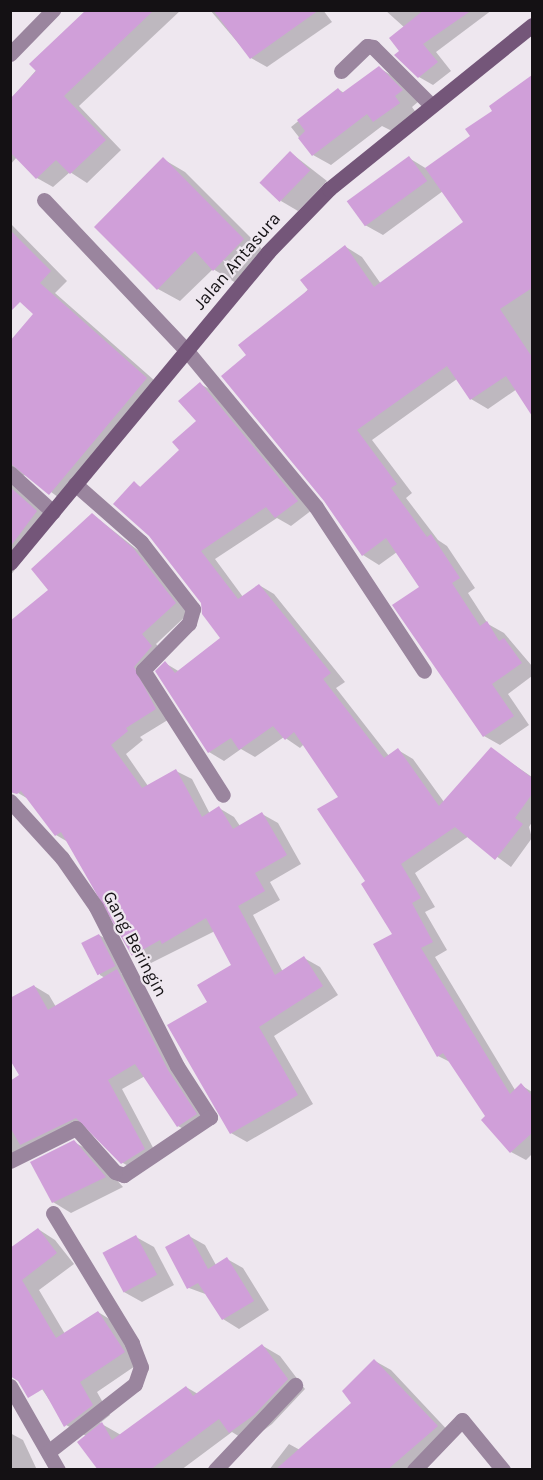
<!DOCTYPE html>
<html>
<head>
<meta charset="utf-8">
<style>
	body { margin:0 }
	#map { position:relative; width:543px; height:1480px; overflow:hidden; background:#eee7ef; font-family:Karla,sans-serif }
	div>[style] { position:absolute }
	.shadow>* { inset:0; background:#0003 }
	.building>* { inset:0; background:#d09fd9; transform-origin:0 0 }
	.minor>* { height:15px; margin:-7.5px; padding:0 7.5px; transform-origin:7.5px; border-radius:7.5px; background:#9a859e }
	.secondary>* { height:15px; margin:-7.5px; padding:0 7.5px; transform-origin:7.5px; border-radius:7.5px; background:#745679 }
	span { translate:-50% -50%; white-space:nowrap; text-align:center; line-height:1.15; -webkit-text-stroke:4.5px #eee7ef; paint-order:stroke }
	.street-label { font-size:18px; color:#141114 }
	.frame { position:absolute; inset:0; border:12px solid #141114; pointer-events:none }
</style>
</head>
<body>
<div id="map">
	<div class="shadow">
		<div style="clip-path:polygon(89px 10px,181px 10px,79px 106px,121px 150px,87px 183px,70px 172px,53px 187px,37px 178px,17px 157px,10px 165px,10px 100px)"></div>
		<div style="clip-path:polygon(210px 10px,323px 10px,332px 22px,267px 67px,251px 58px)"></div>
		<div style="clip-path:polygon(385px 10px,492px 10px,436px 52px,451px 71px,433px 85px,419px 77px,402px 51px,405px 28px)"></div>
		<div style="clip-path:polygon(379px 68px,396px 78px,419px 101px,412px 107px,417px 114px,392px 131px,382px 126px,331px 165px,313px 155px,291px 127px,338px 89px,344px 93px)"></div>
		<div style="clip-path:polygon(528px 80px,532px 83px,532px 403px,517px 389px,488px 409px,471px 399px,457px 379px,372px 440px,412px 493px,406px 498px,438px 540px,447px 546px,475px 588px,468px 593px,488px 624px,504px 633px,532px 666px,532px 676px,508px 694px,529px 725px,500px 745px,484px 736px,421px 588px,397px 552px,379px 565px,363px 555px,248px 356px,346px 247px,362px 257px,381px 284px,465px 223px,443px 191px,383px 235px,365px 225px,409px 158px,427px 169px,472px 137px)"></div>
		<div style="clip-path:polygon(291px 153px,327px 181px,298px 211px,281px 201px)"></div>
		<div style="clip-path:polygon(163px 159px,185px 172px,265px 252px,236px 283px,213px 269px,180px 301px,158px 289px)"></div>
		<div style="clip-path:polygon(10px 223px,67px 281px,55px 293px,163px 388px,66px 503px,28px 475px,18px 476px,53px 521px,10px 576px,10px 344px,35px 314px,10px 290px)"></div>
		<div style="clip-path:polygon(200px 384px,215px 392px,312px 510px,291px 526px,277px 518px,215px 559px,243px 597px,259px 585px,274px 594px,345px 682px,336px 688px,389px 756px,398px 750px,413px 759px,444px 802px,491px 749px,532px 777px,532px 822px,529px 827px,532px 838px,511px 867px,469px 836px,415px 873px,435px 907px,425px 912px,447px 950px,435px 957px,515px 1090px,521px 1085px,532px 1092px,532px 1154px,526px 1160px,511px 1152px,452px 1063px,438px 1056px,394px 934px,367px 882px,340px 797px,304px 744px,300px 748px,284px 737px,255px 757px,241px 749px,224px 761px,209px 752px,165px 663px,180px 672px,222px 638px,134px 483px,142px 488px,181px 450px,198px 421px)"></div>
		<div style="clip-path:polygon(92px 514px,149px 559px,190px 612px,156px 644px,167px 656px,148px 677px,171px 718px,140px 737px,143px 740px,126px 754px,148px 786px,176px 771px,192px 779px,210px 814px,219px 808px,234px 817px,240px 826px,262px 814px,278px 823px,301px 864px,270px 882px,280px 900px,253px 915px,283px 972px,304px 958px,320px 967px,338px 995px,274px 1036px,313px 1104px,247px 1142px,231px 1133px,209px 1002px,233px 965px,215px 931px,149px 964px,133px 955px,68px 842px,56px 835px,30px 800px,13px 790px,50px 590px)"></div>
		<div style="clip-path:polygon(99px 935px,108px 940px,123px 972px,121px 973px,132px 980px,211px 1123px,194px 1135px,178px 1126px,145px 1076px,122px 1089px,159px 1159px,139px 1172px,123px 1163px,90px 1127px,10px 1159px,10px 1082px,21px 1075px,34px 986px,49px 995px,56px 1007px,105px 978px,100px 975px)"></div>
		<div style="clip-path:polygon(74px 1142px,92px 1152px,123px 1187px,71px 1213px,53px 1202px)"></div>
		<div style="clip-path:polygon(38px 1229px,55px 1240px,74px 1264px,39px 1290px,65px 1334px,98px 1312px,116px 1323px,141px 1362px,97px 1392px,110px 1415px,100px 1423px,121px 1435px,186px 1387px,198px 1394px,263px 1346px,280px 1356px,305px 1389px,272px 1424px,248px 1442px,232px 1432px,181px 1470px,100px 1470px,86px 1436px,66px 1425px,18px 1353px,10px 1250px)"></div>
		<div style="clip-path:polygon(189px 1236px,205px 1245px,216px 1265px,227px 1259px,243px 1268px,269px 1310px,239px 1329px,223px 1319px,208px 1295px,189px 1288px)"></div>
		<div style="clip-path:polygon(136px 1237px,154px 1247px,174px 1285px,142px 1302px,124px 1292px)"></div>
		<div style="clip-path:polygon(375px 1361px,391px 1370px,453px 1436px,415px 1470px,269px 1470px,289px 1444px,300px 1450px,353px 1404px)"></div>
		<div style="clip-path:polygon(10px 1433px,23px 1440px,37px 1470px,10px 1470px)"></div>
	</div>
	<div class="building">
		<div style="clip-path:polygon(86px 10px,154px 10px,64px 96px,106px 140px,70px 174px,56px 160px,36px 179px,10px 152px,10px 99px,36px 71px,29px 64px)"></div>
		<div style="clip-path:polygon(213px 10px,319px 10px,250px 59px)"></div>
		<div style="clip-path:polygon(424px 10px,472px 10px,423px 44px,438px 62px,418px 78px,394px 55px,399px 51px,389px 38px)"></div>
		<div style="clip-path:polygon(379px 66px,403px 90px,395px 96px,400px 103px,373px 122px,367px 114px,312px 156px,298px 138px,305px 131px,297px 120px,338px 88px,342px 93px)"></div>
		<div style="clip-path:polygon(532px 75px,532px 288px,500px 309px,532px 357px,532px 416px,506px 376px,470px 400px,447px 366px,357px 430px,397px 484px,391px 488px,427px 537px,431px 534px,460px 578px,452px 583px,480px 626px,487px 621px,499px 641px,504px 638px,522px 663px,492px 684px,514px 716px,483px 737px,392px 605px,419px 587px,386px 538px,362px 556px,324px 501px,221px 376px,246px 355px,238px 345px,308px 290px,300px 280px,345px 245px,374px 287px,463px 222px,425px 168px,470px 136px,465px 129px,492px 111px,489px 106px)"></div>
		<div style="left:290px;top:151px;width:28px;height:44px;rotate:44deg"></div>
		<div style="left:409px;top:156px;width:31px;height:77px;rotate:54deg"></div>
		<div style="clip-path:polygon(163px 157px,244px 239px,213px 271px,195px 251px,157px 290px,94px 227px)"></div>
		<div style="clip-path:polygon(10px 230px,51px 271px,40px 283px,147px 378px,49px 495px,10px 463px,10px 341px,33px 314px,20px 302px,10px 312px)"></div>
		<div style="clip-path:polygon(200px 382px,298px 501px,275px 518px,266px 507px,201px 551px,238px 599px,259px 584px,331px 673px,323px 679px,384px 758px,398px 748px,439px 806px,491px 747px,532px 778px,532px 794px,515px 818px,523px 824px,495px 860px,455px 827px,401px 864px,421px 898px,412px 903px,433px 942px,421px 948px,510px 1094px,521px 1083px,532px 1096px,532px 1133px,510px 1153px,481px 1120px,485px 1116px,443px 1053px,437px 1057px,373px 944px,392px 934px,361px 884px,365px 881px,317px 809px,338px 797px,294px 732px,285px 740px,273px 726px,239px 750px,231px 738px,208px 753px,155px 671px,165px 661px,175px 673px,220px 638px,202px 614px,201px 603px,149px 536px,113px 504px,134px 481px,140px 487px,179px 450px,172px 442px,196px 421px,178px 401px)"></div>
		<div style="clip-path:polygon(10px 487px,37px 511px,10px 547px)"></div>
		<div style="clip-path:polygon(92px 513px,134px 549px,176px 603px,142px 634px,152px 646px,134px 667px,156px 709px,126px 728px,128px 731px,111px 745px,142px 788px,176px 769px,202px 817px,219px 806px,233px 829px,262px 812px,287px 855px,255px 873px,265px 891px,238px 906px,275px 975px,304px 956px,323px 986px,259px 1027px,298px 1095px,230px 1134px,167px 1025px,207px 1002px,197px 985px,231px 965px,206px 918px,162px 944px,160px 940px,132px 956px,61px 832px,55px 836px,21px 791px,17px 794px,10px 792px,10px 621px,48px 590px,31px 569px)"></div>
		<div style="left:99px;top:934px;width:36px;height:20px;rotate:63deg"></div>
		<div style="clip-path:polygon(117px 969px,168px 1070px,197px 1114px,177px 1127px,135px 1064px,108px 1080px,145px 1149px,121px 1164px,76px 1118px,20px 1145px,10px 1127px,10px 1081px,19px 1075px,10px 1060px,10px 998px,34px 985px,48px 1010px)"></div>
		<div style="clip-path:polygon(74px 1140px,106px 1177px,52px 1203px,30px 1162px)"></div>
		<div style="clip-path:polygon(38px 1228px,57px 1253px,22px 1280px,56px 1338px,98px 1311px,125px 1352px,80px 1382px,93px 1405px,64px 1427px,43px 1389px,28px 1398px,18px 1381px,10px 1376px,10px 1248px)"></div>
		<div style="clip-path:polygon(189px 1234px,208px 1269px,227px 1257px,254px 1301px,222px 1320px,198px 1283px,187px 1289px,165px 1247px)"></div>
		<div style="left:136px;top:1235px;width:45px;height:38px;rotate:62deg"></div>
		<div style="clip-path:polygon(262px 1344px,288px 1379px,254px 1415px,229px 1433px,219px 1419px,150px 1470px,98px 1470px,77px 1442px,102px 1422px,112px 1440px,186px 1386px,193px 1396px)"></div>
		<div style="clip-path:polygon(374px 1359px,438px 1426px,387px 1470px,275px 1470px,351px 1403px,342px 1391px)"></div>
	</div>
	<div class="minor">
		<div style="left:10px;top:54px;width:62px;rotate:-45.7deg"></div>
		<div style="left:341px;top:71px;width:36px;rotate:-44deg"></div>
		<div style="left:367px;top:46px;width:6px;rotate:9deg"></div>
		<div style="left:373px;top:47px;width:82px;rotate:45deg"></div>
		<div style="left:44px;top:200px;width:208px;rotate:46.6deg"></div>
		<div style="left:187px;top:351px;width:202px;rotate:50.4deg"></div>
		<div style="left:316px;top:507px;width:196px;rotate:56.6deg"></div>
		<div style="left:10px;top:473px;width:58px;rotate:42.2deg"></div>
		<div style="left:75px;top:484px;width:88px;rotate:41.3deg"></div>
		<div style="left:141px;top:542px;width:85px;rotate:52.2deg"></div>
		<div style="left:193px;top:609px;width:15px;rotate:106deg"></div>
		<div style="left:189px;top:623px;width:66px;rotate:134.4deg"></div>
		<div style="left:143px;top:670px;width:148px;rotate:57.4deg"></div>
		<div style="left:10px;top:801px;width:77px;rotate:47.6deg"></div>
		<div style="left:62px;top:858px;width:60px;rotate:55.2deg"></div>
		<div style="left:96px;top:907px;width:178px;rotate:63deg"></div>
		<div style="left:177px;top:1066px;width:61px;rotate:57.1deg"></div>
		<div style="left:210px;top:1117px;width:104px;rotate:146deg"></div>
		<div style="left:124px;top:1175px;width:9px;rotate:-162deg"></div>
		<div style="left:115px;top:1172px;width:59px;rotate:-131.6deg"></div>
		<div style="left:76px;top:1128px;width:74px;rotate:153.4deg"></div>
		<div style="left:10px;top:1386px;width:97px;rotate:60.3deg"></div>
		<div style="left:48px;top:1452px;width:110px;rotate:-38deg"></div>
		<div style="left:135px;top:1384px;width:18px;rotate:-71deg"></div>
		<div style="left:141px;top:1367px;width:26px;rotate:-111deg"></div>
		<div style="left:132px;top:1343px;width:152px;rotate:-121.3deg"></div>
		<div style="left:215px;top:1470px;width:117px;rotate:-46.7deg"></div>
		<div style="left:414px;top:1470px;width:69px;rotate:-46.2deg"></div>
		<div style="left:462px;top:1420px;width:65px;rotate:50.6deg"></div>
	</div>
	<div class="secondary">
		<div style="left:10px;top:563px;width:404px;rotate:-50.3deg"></div>
		<div style="left:268px;top:252px;width:88px;rotate:-45.9deg"></div>
		<div style="left:329px;top:189px;width:261px;rotate:-38.9deg"></div>
	</div>
	<div class="street-label">
		<span style="left:237px;top:261px;rotate:-49deg">Jalan Antasura</span>
		<span style="left:135px;top:944px;rotate:62deg">Gang Beringin</span>
	</div>
	<div class="frame"></div>
</div>
</body>
</html>
